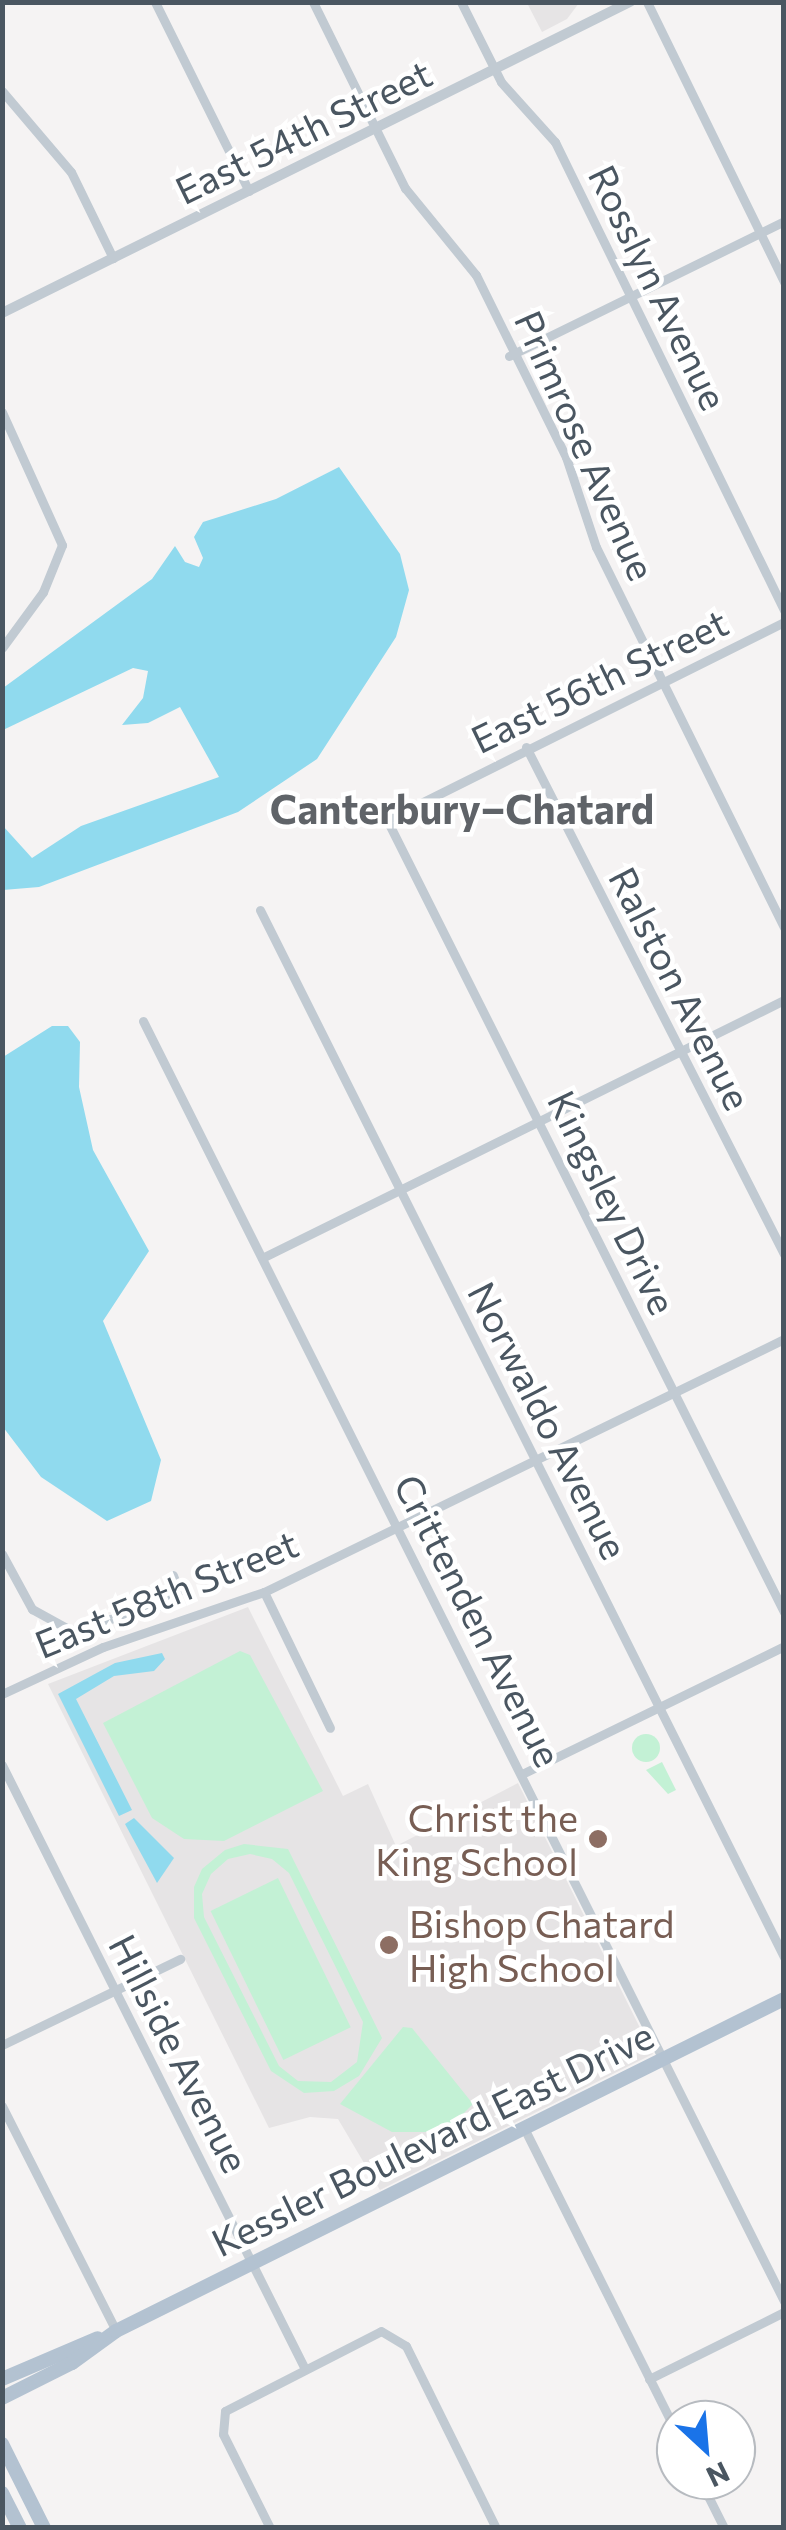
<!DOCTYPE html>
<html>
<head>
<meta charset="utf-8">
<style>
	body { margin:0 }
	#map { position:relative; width:786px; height:2530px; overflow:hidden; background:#f5f3f3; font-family:Commissioner,sans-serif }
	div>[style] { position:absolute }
	.education>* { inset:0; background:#e6e4e5 }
	.green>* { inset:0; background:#c3f1d5; transform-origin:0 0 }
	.round { border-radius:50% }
	.water>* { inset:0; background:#90daee }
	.minor>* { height:9px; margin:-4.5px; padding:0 4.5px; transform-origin:4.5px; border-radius:4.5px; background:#c1cad2 }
	.tertiary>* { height:10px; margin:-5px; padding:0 5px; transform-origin:5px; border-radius:5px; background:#c1cad2 }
	.primary>* { height:14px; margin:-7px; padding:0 7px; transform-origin:7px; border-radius:7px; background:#b3c2d1 }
	.dots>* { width:28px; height:28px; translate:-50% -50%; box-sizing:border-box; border:5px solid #fff; border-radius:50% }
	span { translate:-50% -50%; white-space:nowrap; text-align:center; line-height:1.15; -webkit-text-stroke:9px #fff; paint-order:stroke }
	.street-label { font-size:38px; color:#4a5661 }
	.education-label { font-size:38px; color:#785e54 }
	.right { translate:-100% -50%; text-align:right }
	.left { translate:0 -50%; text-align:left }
	.neighbourhood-label { font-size:40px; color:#5f6368; font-weight:700 }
	.frame { position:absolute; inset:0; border:5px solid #4a5661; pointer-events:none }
	.north { position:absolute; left:656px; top:2400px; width:100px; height:100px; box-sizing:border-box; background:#fff; border:2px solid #b7bbc0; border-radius:50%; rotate:154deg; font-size:28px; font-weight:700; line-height:40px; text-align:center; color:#4a5661 }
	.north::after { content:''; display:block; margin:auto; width:35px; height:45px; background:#1a73e8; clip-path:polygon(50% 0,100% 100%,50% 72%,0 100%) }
</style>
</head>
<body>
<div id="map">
	<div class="education">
		<div style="clip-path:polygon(527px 3px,579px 3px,567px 19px,542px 32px)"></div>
		<div style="clip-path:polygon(248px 1607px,343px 1796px,368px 1784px,396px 1846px,518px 1783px,653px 2054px,380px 2190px,338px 2119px,310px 2117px,269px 2128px,48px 1684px)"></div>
	</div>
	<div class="green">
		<div style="clip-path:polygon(240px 1651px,250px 1655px,323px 1791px,224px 1841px,184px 1839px,152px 1818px,103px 1723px)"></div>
		<div class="round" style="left:632px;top:1734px;width:28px;height:28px"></div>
		<div style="clip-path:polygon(662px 1762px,676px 1790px,668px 1794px,646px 1770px)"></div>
		<div style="clip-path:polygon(evenodd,244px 1844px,288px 1849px,382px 2038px,359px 2076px,334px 2091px,304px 2093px,271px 2071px,194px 1918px,194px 1887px,202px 1869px,225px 1850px,244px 1844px,250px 1854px,272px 1859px,289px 1873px,363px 2022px,357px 2062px,331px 2082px,298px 2081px,279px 2066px,204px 1917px,202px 1894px,211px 1874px,228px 1859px,250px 1854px)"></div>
		<div style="left:278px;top:1878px;width:166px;height:75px;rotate:64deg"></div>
		<div style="clip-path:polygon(403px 2027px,412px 2028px,473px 2104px,455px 2122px,426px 2132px,392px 2132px,340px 2104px)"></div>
	</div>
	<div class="water">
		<div style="clip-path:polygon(339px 467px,400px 554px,409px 590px,396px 637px,317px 759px,238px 812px,39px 887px,3px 890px,3px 826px,32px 858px,81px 826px,219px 777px,180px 707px,148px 723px,122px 725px,143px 698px,148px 671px,133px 668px,3px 730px,3px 688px,152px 579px,175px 546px,185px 562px,199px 567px,203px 558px,194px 537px,203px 522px,276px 499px)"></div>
		<div style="clip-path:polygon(52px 1026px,68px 1026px,80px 1042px,79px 1087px,93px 1150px,149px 1251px,103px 1321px,161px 1460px,151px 1501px,107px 1521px,41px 1477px,3px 1427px,3px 1057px)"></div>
		<div style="clip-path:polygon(162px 1653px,165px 1659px,154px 1671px,114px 1676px,76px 1699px,132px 1810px,119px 1816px,58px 1694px,115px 1663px)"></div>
		<div style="clip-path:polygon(134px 1818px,174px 1858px,157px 1883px,125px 1824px)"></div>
	</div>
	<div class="minor">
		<div style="left:155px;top:2px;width:211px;rotate:63.6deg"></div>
		<div style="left:313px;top:2px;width:208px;rotate:63.7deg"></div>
		<div style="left:405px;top:188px;width:112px;rotate:50.8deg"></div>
		<div style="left:476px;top:275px;width:203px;rotate:63.7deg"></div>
		<div style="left:566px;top:457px;width:95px;rotate:71.6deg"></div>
		<div style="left:596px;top:547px;width:424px;rotate:63.7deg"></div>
		<div style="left:461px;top:2px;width:89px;rotate:63.4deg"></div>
		<div style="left:501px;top:82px;width:81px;rotate:48deg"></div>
		<div style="left:555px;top:142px;width:521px;rotate:63.93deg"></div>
		<div style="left:647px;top:2px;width:312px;rotate:63.9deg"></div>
		<div style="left:2px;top:91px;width:106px;rotate:49.6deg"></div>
		<div style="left:71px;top:172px;width:96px;rotate:64deg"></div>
		<div style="left:509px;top:356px;width:306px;rotate:-26.1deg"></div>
		<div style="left:2px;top:412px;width:146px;rotate:65.7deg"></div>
		<div style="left:62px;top:545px;width:51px;rotate:112deg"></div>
		<div style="left:43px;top:592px;width:69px;rotate:126.2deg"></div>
		<div style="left:784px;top:622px;width:444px;rotate:153.5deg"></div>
		<div style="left:387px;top:820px;width:886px;rotate:63.38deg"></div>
		<div style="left:526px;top:747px;width:569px;rotate:63.03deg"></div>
		<div style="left:260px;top:910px;width:1171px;rotate:63.41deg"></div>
		<div style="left:143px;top:1021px;width:1432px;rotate:63.4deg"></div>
		<div style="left:262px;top:1258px;width:582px;rotate:-26.3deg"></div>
		<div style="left:2px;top:1554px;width:63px;rotate:61.4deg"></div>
		<div style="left:32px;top:1609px;width:43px;rotate:28.9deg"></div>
		<div style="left:70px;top:1630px;width:98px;rotate:-15.3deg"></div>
		<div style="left:165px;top:1604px;width:19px;rotate:-43deg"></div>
		<div style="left:179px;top:1591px;width:17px;rotate:-111deg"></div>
		<div style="left:264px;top:1592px;width:151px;rotate:64.1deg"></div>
		<div style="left:2px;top:1694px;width:111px;rotate:-25deg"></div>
		<div style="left:103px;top:1647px;width:170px;rotate:-18.9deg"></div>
		<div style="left:264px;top:1592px;width:578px;rotate:-25.94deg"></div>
		<div style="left:2px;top:1765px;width:674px;rotate:63.36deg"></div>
		<div style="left:524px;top:1773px;width:289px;rotate:-26deg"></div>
		<div style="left:2px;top:2045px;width:198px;rotate:-25.8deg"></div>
		<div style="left:2px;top:2106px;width:252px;rotate:63.1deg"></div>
		<div style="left:524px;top:2128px;width:340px;rotate:63.4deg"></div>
		<div style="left:649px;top:2379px;width:151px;rotate:-26.4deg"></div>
		<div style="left:700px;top:2480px;width:54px;rotate:63.4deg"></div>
		<div style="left:270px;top:2528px;width:105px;rotate:-116.6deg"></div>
		<div style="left:223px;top:2434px;width:23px;rotate:-85deg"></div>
		<div style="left:225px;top:2411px;width:175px;rotate:-27.1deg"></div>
		<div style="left:381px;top:2331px;width:29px;rotate:31deg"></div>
		<div style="left:406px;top:2346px;width:203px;rotate:63.7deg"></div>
	</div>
	<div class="tertiary">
		<div style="left:2px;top:313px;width:701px;rotate:-26.35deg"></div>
	</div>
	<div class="primary">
		<div style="left:2px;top:2379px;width:104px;rotate:-23.1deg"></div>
		<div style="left:2px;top:2398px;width:78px;rotate:-26.6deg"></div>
		<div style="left:72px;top:2363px;width:54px;rotate:-36deg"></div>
		<div style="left:116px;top:2331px;width:746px;rotate:-26.43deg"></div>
		<div style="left:2px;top:2444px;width:94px;rotate:63.4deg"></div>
		<div style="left:2px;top:2493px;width:39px;rotate:63deg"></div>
	</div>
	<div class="dots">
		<div style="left:598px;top:1839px;background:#8d6e63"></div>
		<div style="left:389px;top:1945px;background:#8d6e63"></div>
	</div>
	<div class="street-label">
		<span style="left:303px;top:131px;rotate:-26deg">East 54th Street</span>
		<span style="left:659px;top:287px;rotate:64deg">Rosslyn Avenue</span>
		<span style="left:586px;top:445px;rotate:66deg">Primrose Avenue</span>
		<span style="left:599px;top:680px;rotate:-26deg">East 56th Street</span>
		<span style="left:681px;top:988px;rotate:63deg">Ralston Avenue</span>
		<span style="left:613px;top:1202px;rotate:64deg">Kingsley Drive</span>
		<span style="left:549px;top:1420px;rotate:63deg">Norwaldo Avenue</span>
		<span style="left:166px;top:1593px;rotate:-22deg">East 58th Street</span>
		<span style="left:479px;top:1620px;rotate:63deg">Crittenden Avenue</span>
		<span style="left:180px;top:2053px;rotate:63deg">Hillside Avenue</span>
		<span style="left:432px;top:2138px;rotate:-26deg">Kessler Boulevard East Drive</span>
	</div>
	<div class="education-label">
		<span class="right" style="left:578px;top:1839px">Christ the<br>King School</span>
		<span class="left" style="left:409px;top:1945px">Bishop Chatard<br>High School</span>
	</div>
	<div class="neighbourhood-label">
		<span style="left:462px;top:808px">Canterbury–Chatard</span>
	</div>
	<div class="frame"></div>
	<div class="north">N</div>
</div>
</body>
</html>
